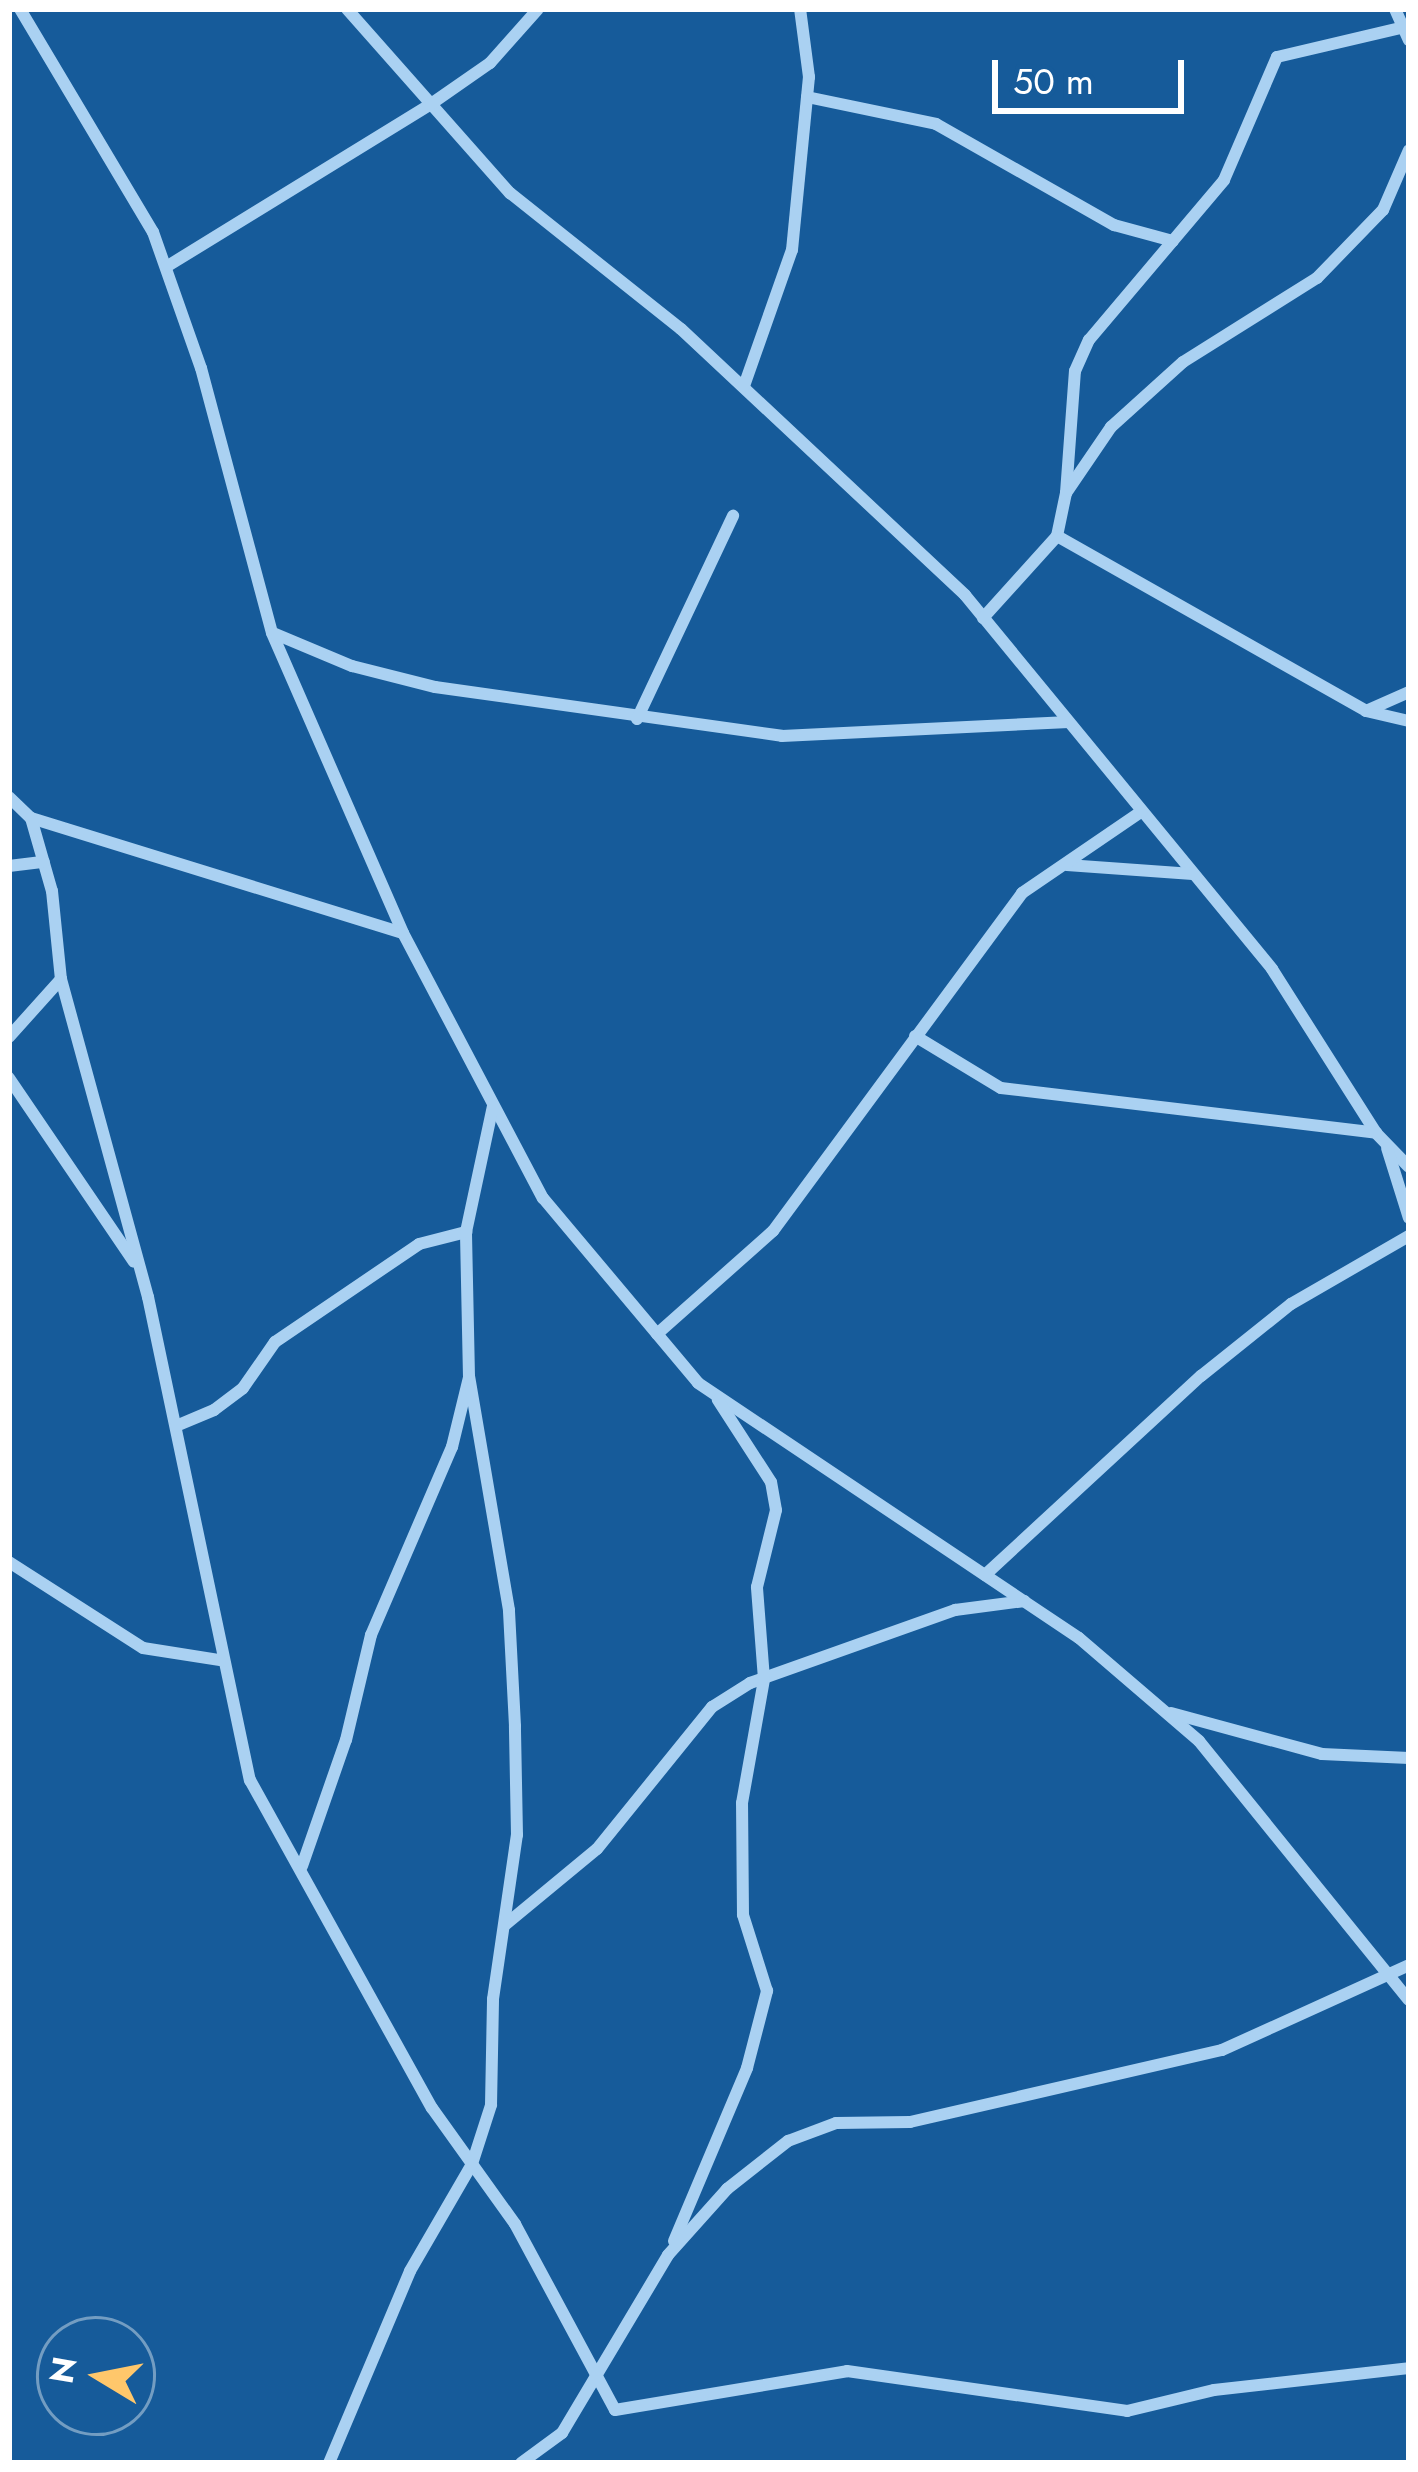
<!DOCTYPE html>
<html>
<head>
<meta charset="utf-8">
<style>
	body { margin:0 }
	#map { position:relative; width:1418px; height:2472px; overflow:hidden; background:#165b9a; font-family:Jost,sans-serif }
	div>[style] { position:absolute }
	.minor>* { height:12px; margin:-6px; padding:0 6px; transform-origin:6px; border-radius:6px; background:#aad1f2 }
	span { translate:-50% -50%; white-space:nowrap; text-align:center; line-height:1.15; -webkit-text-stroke:9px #165b9a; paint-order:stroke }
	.frame { position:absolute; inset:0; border:12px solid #fff; pointer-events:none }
	.north { position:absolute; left:36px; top:2316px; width:120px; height:120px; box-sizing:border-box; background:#165b9a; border:3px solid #739dc2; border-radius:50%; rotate:280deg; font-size:33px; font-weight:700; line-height:48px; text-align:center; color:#fff }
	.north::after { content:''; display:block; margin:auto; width:42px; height:54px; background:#ffc76b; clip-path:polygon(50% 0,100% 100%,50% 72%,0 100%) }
	.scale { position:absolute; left:992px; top:60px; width:192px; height:54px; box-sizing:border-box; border:6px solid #fff; border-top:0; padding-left:15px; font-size:36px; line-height:42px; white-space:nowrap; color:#fff; -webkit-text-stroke:9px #165b9a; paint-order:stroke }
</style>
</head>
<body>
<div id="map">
	<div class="minor">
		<div style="left:20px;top:9px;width:260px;rotate:59.2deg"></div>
		<div style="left:153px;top:232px;width:144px;rotate:70.6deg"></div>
		<div style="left:201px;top:368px;width:274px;rotate:75deg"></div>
		<div style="left:272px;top:633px;width:327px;rotate:66.4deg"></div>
		<div style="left:403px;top:933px;width:300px;rotate:62.2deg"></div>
		<div style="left:543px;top:1198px;width:241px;rotate:50deg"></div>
		<div style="left:698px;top:1383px;width:458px;rotate:33.8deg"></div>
		<div style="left:1079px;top:1638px;width:158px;rotate:40.6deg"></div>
		<div style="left:1199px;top:1741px;width:333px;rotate:51deg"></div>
		<div style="left:347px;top:9px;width:246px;rotate:48.5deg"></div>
		<div style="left:510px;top:193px;width:218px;rotate:38.5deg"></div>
		<div style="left:681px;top:329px;width:389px;rotate:43.1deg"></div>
		<div style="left:965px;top:595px;width:484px;rotate:50.6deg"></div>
		<div style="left:1272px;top:969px;width:194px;rotate:57.6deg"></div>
		<div style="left:1376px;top:1133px;width:47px;rotate:45.9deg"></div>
		<div style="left:1395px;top:9px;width:34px;rotate:66deg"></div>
		<div style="left:807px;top:97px;width:132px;rotate:11.8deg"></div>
		<div style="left:936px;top:124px;width:205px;rotate:29.6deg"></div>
		<div style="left:1114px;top:225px;width:61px;rotate:15.2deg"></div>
		<div style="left:166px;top:267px;width:311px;rotate:-31.6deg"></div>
		<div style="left:431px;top:104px;width:72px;rotate:-34.8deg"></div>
		<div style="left:490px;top:63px;width:72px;rotate:-48.4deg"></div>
		<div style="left:744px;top:386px;width:144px;rotate:-70.6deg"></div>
		<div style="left:792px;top:250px;width:174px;rotate:-84.4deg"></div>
		<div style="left:809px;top:77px;width:69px;rotate:-97.5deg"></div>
		<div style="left:1066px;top:493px;width:122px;rotate:-85.8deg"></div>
		<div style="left:1075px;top:371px;width:34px;rotate:-66deg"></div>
		<div style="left:1089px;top:340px;width:209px;rotate:-49.8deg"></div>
		<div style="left:1224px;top:180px;width:134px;rotate:-66.7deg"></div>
		<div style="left:1277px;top:57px;width:136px;rotate:-13.2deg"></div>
		<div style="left:1057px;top:536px;width:44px;rotate:-78.2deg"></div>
		<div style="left:1066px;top:493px;width:80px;rotate:-55.7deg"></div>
		<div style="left:1111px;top:427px;width:97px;rotate:-42.1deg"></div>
		<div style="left:1183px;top:362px;width:158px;rotate:-32.1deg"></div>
		<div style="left:1317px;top:278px;width:95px;rotate:-45.9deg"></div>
		<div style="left:1383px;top:210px;width:65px;rotate:-66.6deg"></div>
		<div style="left:983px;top:618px;width:110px;rotate:-47.9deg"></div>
		<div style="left:1057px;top:536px;width:355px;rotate:29.5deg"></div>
		<div style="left:1366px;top:711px;width:44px;rotate:13.1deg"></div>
		<div style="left:273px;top:633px;width:86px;rotate:22.7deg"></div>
		<div style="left:352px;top:666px;width:86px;rotate:14.2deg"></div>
		<div style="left:435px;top:687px;width:350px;rotate:8deg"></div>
		<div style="left:782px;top:736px;width:287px;rotate:-2.8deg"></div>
		<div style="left:1366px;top:711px;width:47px;rotate:-23.8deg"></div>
		<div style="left:637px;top:719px;width:225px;rotate:-64.7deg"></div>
		<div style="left:9px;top:797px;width:30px;rotate:44deg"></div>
		<div style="left:31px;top:818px;width:389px;rotate:17.2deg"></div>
		<div style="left:31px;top:818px;width:76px;rotate:74deg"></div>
		<div style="left:52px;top:891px;width:88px;rotate:84.2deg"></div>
		<div style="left:61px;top:979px;width:330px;rotate:74.7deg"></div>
		<div style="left:148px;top:1297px;width:494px;rotate:78.1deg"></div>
		<div style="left:250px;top:1780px;width:375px;rotate:61deg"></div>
		<div style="left:432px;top:2108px;width:143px;rotate:54.4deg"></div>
		<div style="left:515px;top:2224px;width:211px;rotate:61.7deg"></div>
		<div style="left:615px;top:2410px;width:235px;rotate:-9.5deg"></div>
		<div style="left:847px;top:2371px;width:283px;rotate:8.1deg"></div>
		<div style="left:1127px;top:2411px;width:89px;rotate:-13.6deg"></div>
		<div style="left:1214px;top:2390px;width:196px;rotate:-6.4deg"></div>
		<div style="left:1067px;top:865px;width:126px;rotate:4.1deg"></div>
		<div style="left:9px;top:866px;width:35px;rotate:-7deg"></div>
		<div style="left:915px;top:1036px;width:100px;rotate:31.2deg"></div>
		<div style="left:1001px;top:1088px;width:378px;rotate:6.8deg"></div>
		<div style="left:9px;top:1037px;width:78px;rotate:-48.1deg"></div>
		<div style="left:9px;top:1078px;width:222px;rotate:55.8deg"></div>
		<div style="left:1387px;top:1148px;width:73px;rotate:72.6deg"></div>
		<div style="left:657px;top:1334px;width:155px;rotate:-41.6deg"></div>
		<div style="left:773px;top:1231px;width:420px;rotate:-53.6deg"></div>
		<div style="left:1022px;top:893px;width:145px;rotate:-34.3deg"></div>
		<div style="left:176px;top:1426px;width:41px;rotate:-22.8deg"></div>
		<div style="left:214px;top:1410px;width:36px;rotate:-37deg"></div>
		<div style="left:243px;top:1388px;width:56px;rotate:-55.2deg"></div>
		<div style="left:275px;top:1342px;width:174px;rotate:-34.2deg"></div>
		<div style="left:419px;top:1244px;width:49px;rotate:-14.3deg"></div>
		<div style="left:9px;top:1562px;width:159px;rotate:32.7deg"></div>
		<div style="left:143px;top:1648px;width:78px;rotate:8.9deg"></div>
		<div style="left:985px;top:1575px;width:294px;rotate:-42.7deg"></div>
		<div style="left:1201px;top:1376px;width:115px;rotate:-38.7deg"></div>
		<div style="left:1291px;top:1304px;width:136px;rotate:-30deg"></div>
		<div style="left:1171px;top:1713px;width:156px;rotate:15.2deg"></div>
		<div style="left:1322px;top:1754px;width:87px;rotate:2.6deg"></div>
		<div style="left:302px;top:1866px;width:133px;rotate:-70.8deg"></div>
		<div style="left:346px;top:1740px;width:108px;rotate:-76.6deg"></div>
		<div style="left:371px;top:1635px;width:205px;rotate:-66.7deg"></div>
		<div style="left:452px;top:1447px;width:72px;rotate:-76.3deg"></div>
		<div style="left:469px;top:1377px;width:145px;rotate:-91.2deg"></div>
		<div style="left:466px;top:1232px;width:129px;rotate:-77.9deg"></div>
		<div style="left:505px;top:1925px;width:119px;rotate:-39.6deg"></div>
		<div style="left:597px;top:1849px;width:183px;rotate:-51deg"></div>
		<div style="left:712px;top:1707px;width:45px;rotate:-32.3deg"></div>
		<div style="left:750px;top:1683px;width:218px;rotate:-19.6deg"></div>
		<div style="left:955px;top:1610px;width:70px;rotate:-7.4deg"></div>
		<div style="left:674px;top:2241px;width:188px;rotate:-67.1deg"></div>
		<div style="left:747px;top:2068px;width:80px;rotate:-75.4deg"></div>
		<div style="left:767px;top:1991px;width:80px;rotate:-107.5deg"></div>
		<div style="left:743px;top:1915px;width:112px;rotate:-90.5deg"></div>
		<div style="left:742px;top:1803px;width:126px;rotate:-79.9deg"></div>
		<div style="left:764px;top:1679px;width:92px;rotate:-94.4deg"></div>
		<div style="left:757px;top:1587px;width:79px;rotate:-76.1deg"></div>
		<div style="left:776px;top:1510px;width:28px;rotate:-100deg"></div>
		<div style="left:771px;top:1482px;width:98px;rotate:-122.9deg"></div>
		<div style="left:329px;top:2463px;width:208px;rotate:-67.1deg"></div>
		<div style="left:410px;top:2271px;width:124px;rotate:-59.9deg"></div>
		<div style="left:472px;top:2164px;width:62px;rotate:-72.1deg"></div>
		<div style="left:491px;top:2105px;width:106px;rotate:-88.9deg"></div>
		<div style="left:493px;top:1999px;width:166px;rotate:-81.7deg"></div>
		<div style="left:517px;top:1835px;width:109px;rotate:-91.1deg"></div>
		<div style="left:515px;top:1726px;width:116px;rotate:-93deg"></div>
		<div style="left:509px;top:1610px;width:236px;rotate:-99.7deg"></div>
		<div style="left:521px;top:2463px;width:51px;rotate:-36.2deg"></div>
		<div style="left:562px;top:2433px;width:207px;rotate:-59.2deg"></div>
		<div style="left:668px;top:2255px;width:89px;rotate:-48.2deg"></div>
		<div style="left:727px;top:2189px;width:78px;rotate:-38.2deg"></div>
		<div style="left:788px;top:2141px;width:51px;rotate:-20.6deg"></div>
		<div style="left:836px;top:2123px;width:74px;rotate:-0.8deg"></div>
		<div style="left:910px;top:2122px;width:320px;rotate:-13deg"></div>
		<div style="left:1222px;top:2050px;width:205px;rotate:-24.4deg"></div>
	</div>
	<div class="frame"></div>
	<div class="north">N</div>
	<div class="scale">50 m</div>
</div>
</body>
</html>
